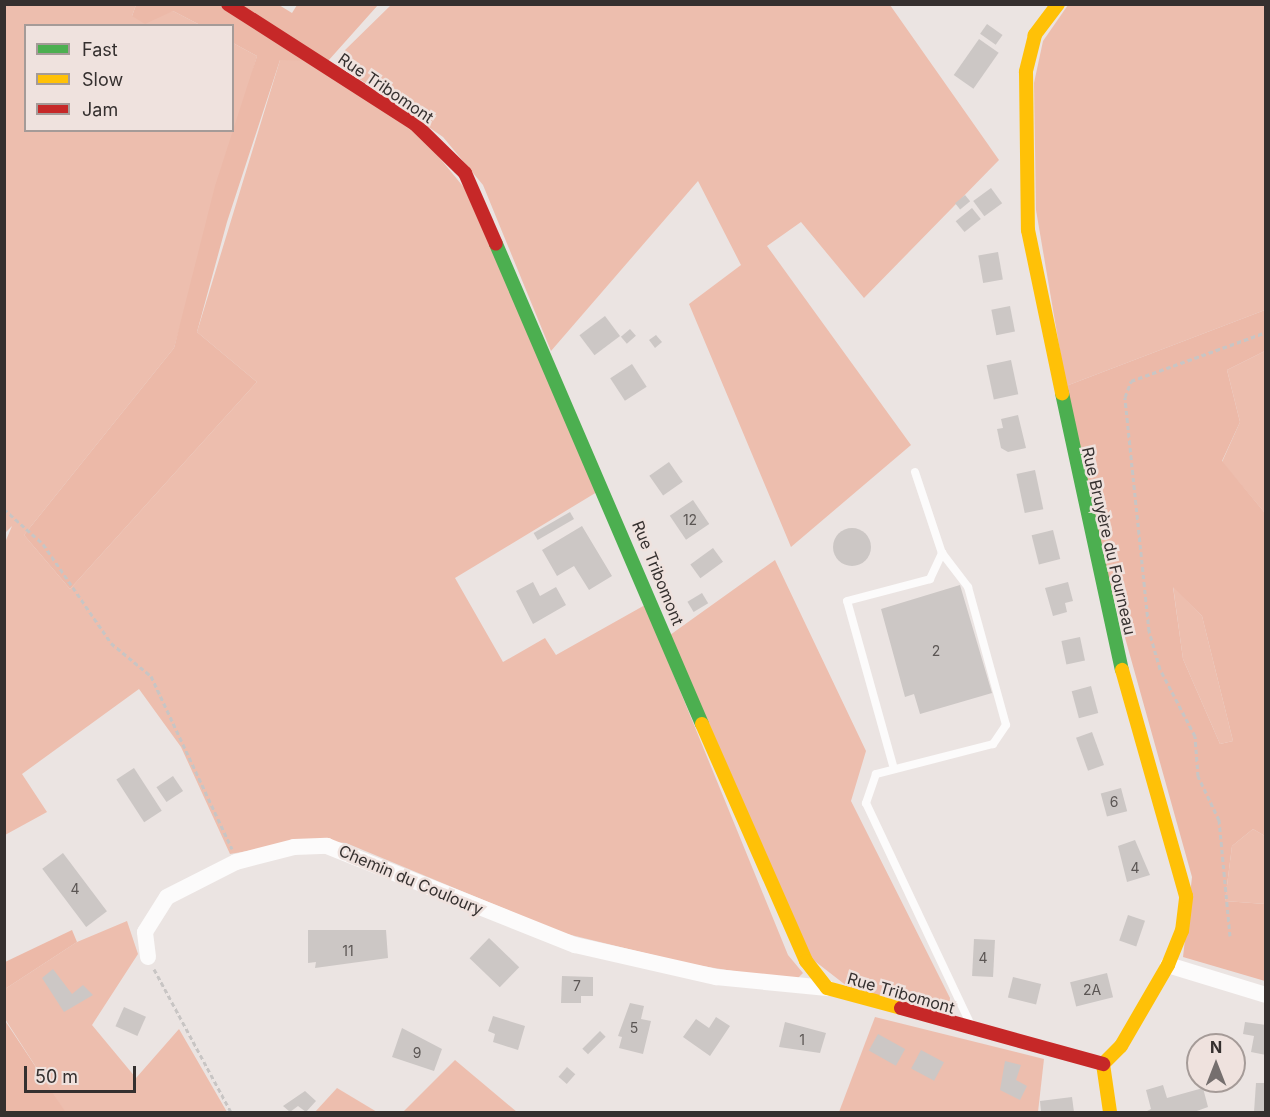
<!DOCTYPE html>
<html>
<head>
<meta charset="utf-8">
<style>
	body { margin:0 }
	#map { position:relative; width:1270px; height:1117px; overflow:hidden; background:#ebe4e2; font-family:Inter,sans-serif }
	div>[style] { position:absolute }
	.green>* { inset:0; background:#edbeae }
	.forest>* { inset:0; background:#ecb9a8 }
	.building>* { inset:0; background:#ccc7c5; transform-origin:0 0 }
	.round { border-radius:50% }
	.path>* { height:3px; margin-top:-1.5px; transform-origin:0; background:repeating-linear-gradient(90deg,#c8c5c4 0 4.5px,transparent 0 7.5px) }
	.lane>* { height:8px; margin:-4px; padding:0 4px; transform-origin:4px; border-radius:4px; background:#fcfbfb }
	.street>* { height:16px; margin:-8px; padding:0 8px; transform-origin:8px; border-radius:8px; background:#fcfbfb }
	.fast>* { height:14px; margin:-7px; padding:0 7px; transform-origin:7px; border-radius:7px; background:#4caf50 }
	.slow>* { height:14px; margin:-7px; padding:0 7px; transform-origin:7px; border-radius:7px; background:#ffc107 }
	.jam>* { height:14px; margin:-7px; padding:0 7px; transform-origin:7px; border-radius:7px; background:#c62828 }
	span { translate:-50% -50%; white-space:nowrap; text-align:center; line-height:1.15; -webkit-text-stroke:5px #efe2de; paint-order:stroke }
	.number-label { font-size:14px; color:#5b5654 }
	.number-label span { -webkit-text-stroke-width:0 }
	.street-label { font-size:16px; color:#35302f }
	.frame { position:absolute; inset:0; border:6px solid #35302f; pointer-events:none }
	.legend { position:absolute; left:24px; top:24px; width:210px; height:108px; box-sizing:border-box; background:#efe2de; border:2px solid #a59b98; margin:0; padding:8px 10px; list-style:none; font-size:18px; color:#35302f }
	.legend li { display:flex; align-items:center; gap:12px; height:30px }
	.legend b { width:30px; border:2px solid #a59b98 }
	.north { position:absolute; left:1186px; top:1033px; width:60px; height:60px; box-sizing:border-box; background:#efe2de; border:2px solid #a59b98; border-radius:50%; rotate:0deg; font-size:16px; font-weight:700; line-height:24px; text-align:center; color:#35302f }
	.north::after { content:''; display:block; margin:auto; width:21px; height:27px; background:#756f6e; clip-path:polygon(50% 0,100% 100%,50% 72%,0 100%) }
	.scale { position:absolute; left:24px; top:1066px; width:112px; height:27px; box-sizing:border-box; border:3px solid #35302f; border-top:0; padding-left:8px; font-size:18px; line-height:21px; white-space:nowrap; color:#35302f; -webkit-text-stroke:4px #efe2de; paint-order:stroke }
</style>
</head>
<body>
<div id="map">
	<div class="green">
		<div style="clip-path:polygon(5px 5px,136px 5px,132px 16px,173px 11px,200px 25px,26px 26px,26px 130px,232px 130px,233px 43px,257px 56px,174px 348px,24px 535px,70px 589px,257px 382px,197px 332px,280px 60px,305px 60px,420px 134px,466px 190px,597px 492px,455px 578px,503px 662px,545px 638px,556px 655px,645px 605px,788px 955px,803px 973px,795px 981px,690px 964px,563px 933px,346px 843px,311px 840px,230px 854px,181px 747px,139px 689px,22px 774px,47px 812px,5px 835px,4px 545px,12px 526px,5px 533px)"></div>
		<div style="clip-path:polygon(391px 5px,890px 5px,999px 160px,864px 298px,801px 222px,767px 246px,911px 445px,791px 547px,689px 304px,741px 265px,698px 181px,551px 351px,483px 185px,443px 137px,345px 69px,343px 52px)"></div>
		<div style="clip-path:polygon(1068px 5px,1265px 5px,1265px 310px,1066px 386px,1036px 210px,1034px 83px,1043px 41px)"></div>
		<div style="clip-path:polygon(1265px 351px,1265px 513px,1222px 462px,1240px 422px,1227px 370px)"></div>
		<div style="clip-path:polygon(775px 560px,866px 751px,851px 801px,950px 998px,948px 1016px,852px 990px,812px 959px,670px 635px)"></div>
		<div style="clip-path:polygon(1173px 586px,1202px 616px,1233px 741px,1220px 744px,1183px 659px)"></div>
		<div style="clip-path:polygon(1253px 829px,1265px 836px,1265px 904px,1225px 901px,1232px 846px)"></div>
		<div style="clip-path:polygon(127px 921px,138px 954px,92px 1025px,136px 1078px,179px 1029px,227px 1112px,65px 1112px,5px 1019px,5px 989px,77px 942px)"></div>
		<div style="clip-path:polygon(875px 1017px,1044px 1059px,1038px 1112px,839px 1112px)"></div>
		<div style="clip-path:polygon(455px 1060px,517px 1112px,403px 1112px)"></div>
		<div style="clip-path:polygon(337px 1088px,377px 1112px,315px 1112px)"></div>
	</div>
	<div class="forest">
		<div style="clip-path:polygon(136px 5px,279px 5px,292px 13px,297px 5px,378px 5px,328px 61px,280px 60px,227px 222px,197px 332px,257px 382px,70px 589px,24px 535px,174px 348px,215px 186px,257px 56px,233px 43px,232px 26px,200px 25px,173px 11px,145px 24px,132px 16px)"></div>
		<div style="clip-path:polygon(evenodd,1265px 310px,1265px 351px,1227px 370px,1240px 422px,1222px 461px,1265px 513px,1265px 836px,1253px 829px,1232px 846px,1225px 901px,1265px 904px,1265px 981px,1183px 957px,1192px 877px,1105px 566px,1066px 386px,1265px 310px,1173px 587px,1202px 616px,1233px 741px,1220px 744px,1183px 659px,1173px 587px)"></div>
		<div style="clip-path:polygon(72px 930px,77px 942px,5px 989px,5px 962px)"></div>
		<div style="clip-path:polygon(4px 1019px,65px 1111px,65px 1112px,5px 1112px)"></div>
	</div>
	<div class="building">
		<div style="left:987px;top:24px;width:19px;height:12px;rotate:35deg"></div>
		<div style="left:979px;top:39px;width:24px;height:44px;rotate:35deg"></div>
		<div style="left:991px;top:188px;width:19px;height:22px;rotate:54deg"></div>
		<div style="left:965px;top:195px;width:8px;height:13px;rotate:50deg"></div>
		<div style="left:972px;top:208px;width:14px;height:21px;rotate:51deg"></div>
		<div style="left:998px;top:252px;width:28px;height:20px;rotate:80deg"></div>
		<div style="left:1010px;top:306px;width:26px;height:19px;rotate:79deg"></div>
		<div style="left:605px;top:316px;width:25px;height:32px;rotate:53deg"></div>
		<div style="left:630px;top:329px;width:9px;height:12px;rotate:49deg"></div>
		<div style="clip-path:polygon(656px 335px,662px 342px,655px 348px,649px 340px)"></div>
		<div style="left:1011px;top:360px;width:35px;height:25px;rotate:78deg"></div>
		<div style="left:632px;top:364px;width:27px;height:26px;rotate:57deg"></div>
		<div style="clip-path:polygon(1018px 415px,1026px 448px,1008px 452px,1001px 448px,997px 429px,1003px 428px,1001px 419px)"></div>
		<div style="left:669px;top:462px;width:24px;height:24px;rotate:55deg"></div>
		<div style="left:1035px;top:470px;width:40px;height:19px;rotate:78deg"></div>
		<div style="left:693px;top:500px;width:29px;height:28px;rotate:56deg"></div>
		<div style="left:570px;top:512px;width:8px;height:42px;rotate:60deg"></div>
		<div style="clip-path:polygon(582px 526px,612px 576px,589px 590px,574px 566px,557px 576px,542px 550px)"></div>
		<div class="round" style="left:833px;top:528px;width:38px;height:38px"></div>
		<div style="left:1053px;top:530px;width:30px;height:22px;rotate:76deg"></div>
		<div style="left:713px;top:548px;width:17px;height:28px;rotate:54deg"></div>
		<div style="clip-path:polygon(533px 582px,540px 596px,556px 587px,566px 605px,533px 624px,516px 591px)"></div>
		<div style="clip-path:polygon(1068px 582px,1073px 601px,1065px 603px,1067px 612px,1053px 616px,1045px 588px)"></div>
		<div style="clip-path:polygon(960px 585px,992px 693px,920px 714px,914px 694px,905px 697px,881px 609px)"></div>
		<div style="left:702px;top:593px;width:12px;height:17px;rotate:59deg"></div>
		<div style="left:1080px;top:637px;width:24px;height:19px;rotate:78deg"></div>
		<div style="left:1091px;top:686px;width:28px;height:20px;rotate:75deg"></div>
		<div style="left:1092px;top:732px;width:35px;height:17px;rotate:70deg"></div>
		<div style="left:134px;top:768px;width:51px;height:21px;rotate:57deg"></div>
		<div style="left:173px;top:776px;width:18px;height:20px;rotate:56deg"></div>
		<div style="left:1121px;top:788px;width:24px;height:21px;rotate:75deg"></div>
		<div style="clip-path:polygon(1135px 840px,1150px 875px,1127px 882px,1118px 846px)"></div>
		<div style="left:63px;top:853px;width:73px;height:26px;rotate:53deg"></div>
		<div style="left:1128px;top:915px;width:18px;height:27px;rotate:19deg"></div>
		<div style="clip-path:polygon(308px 930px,386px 930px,388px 958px,315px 968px,316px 962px,308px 963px)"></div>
		<div style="left:489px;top:938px;width:42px;height:28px;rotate:44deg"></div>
		<div style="left:974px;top:939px;width:21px;height:37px;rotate:3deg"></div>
		<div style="clip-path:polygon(53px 969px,72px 994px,83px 985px,93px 995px,64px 1012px,42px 978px)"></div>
		<div style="left:1107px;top:973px;width:25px;height:38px;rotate:76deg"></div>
		<div style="clip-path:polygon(562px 976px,593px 977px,593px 996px,581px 996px,581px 1003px,561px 1003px)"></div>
		<div style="left:1013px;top:977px;width:29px;height:21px;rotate:14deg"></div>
		<div style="clip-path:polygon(630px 1003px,644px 1006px,641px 1019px,651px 1021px,643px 1054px,619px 1048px,622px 1037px,618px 1036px)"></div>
		<div style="left:124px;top:1007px;width:24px;height:21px;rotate:24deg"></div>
		<div style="clip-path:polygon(493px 1016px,525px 1026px,518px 1050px,493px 1042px,495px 1034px,488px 1031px)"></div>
		<div style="clip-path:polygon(716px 1017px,730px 1026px,710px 1056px,683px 1037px,696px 1019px,709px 1028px)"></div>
		<div style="clip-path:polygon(785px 1022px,826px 1033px,820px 1053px,779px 1047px)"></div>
		<div style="clip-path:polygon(1245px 1022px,1266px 1025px,1266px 1055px,1251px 1052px,1254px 1036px,1243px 1034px)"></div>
		<div style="clip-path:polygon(402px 1028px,442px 1049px,434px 1071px,392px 1057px)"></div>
		<div style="left:600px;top:1031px;width:8px;height:25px;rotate:45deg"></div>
		<div style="left:878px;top:1034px;width:31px;height:19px;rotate:29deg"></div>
		<div style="left:921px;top:1050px;width:26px;height:21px;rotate:28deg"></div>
		<div style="clip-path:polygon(1005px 1061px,1021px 1065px,1016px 1080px,1027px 1086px,1020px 1100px,1000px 1090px)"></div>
		<div style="left:567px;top:1067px;width:11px;height:13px;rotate:41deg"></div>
		<div style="clip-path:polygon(1256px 1083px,1266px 1083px,1266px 1112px,1254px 1112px)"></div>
		<div style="clip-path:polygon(1163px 1085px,1167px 1098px,1203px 1088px,1208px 1107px,1194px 1112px,1145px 1112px,1151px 1109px,1146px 1090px)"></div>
		<div style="clip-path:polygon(305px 1091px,316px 1101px,306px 1112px,298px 1106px,290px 1112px,283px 1106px)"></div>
		<div style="clip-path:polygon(1072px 1097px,1074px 1112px,1041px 1112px,1040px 1101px)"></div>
	</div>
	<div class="path">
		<div style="left:4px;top:509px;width:52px;rotate:41.9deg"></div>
		<div style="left:43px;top:544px;width:120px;rotate:55.5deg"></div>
		<div style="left:111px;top:643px;width:52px;rotate:39.5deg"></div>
		<div style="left:151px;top:676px;width:191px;rotate:64.9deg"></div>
		<div style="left:1230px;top:936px;width:117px;rotate:-95.4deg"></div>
		<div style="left:1219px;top:820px;width:49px;rotate:-115.5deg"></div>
		<div style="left:1198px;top:776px;width:40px;rotate:-94.3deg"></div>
		<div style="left:1195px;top:736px;width:76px;rotate:-117.6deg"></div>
		<div style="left:1160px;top:669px;width:40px;rotate:-106deg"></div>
		<div style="left:1149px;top:631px;width:235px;rotate:-95.9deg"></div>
		<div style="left:1125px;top:397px;width:17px;rotate:-69deg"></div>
		<div style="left:1131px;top:381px;width:144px;rotate:-19.9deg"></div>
		<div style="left:154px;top:969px;width:162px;rotate:61.7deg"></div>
	</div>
	<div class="lane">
		<div style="left:915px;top:472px;width:85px;rotate:71.6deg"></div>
		<div style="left:942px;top:553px;width:43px;rotate:52.6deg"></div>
		<div style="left:968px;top:587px;width:143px;rotate:74.6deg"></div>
		<div style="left:1006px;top:725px;width:23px;rotate:124deg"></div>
		<div style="left:993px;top:744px;width:121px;rotate:165.6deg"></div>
		<div style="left:876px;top:774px;width:31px;rotate:109deg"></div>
		<div style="left:866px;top:803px;width:243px;rotate:64.7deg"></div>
		<div style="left:894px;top:769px;width:174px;rotate:-105.6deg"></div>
		<div style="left:847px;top:601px;width:86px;rotate:-14.8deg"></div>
		<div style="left:930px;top:579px;width:29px;rotate:-65deg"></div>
	</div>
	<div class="street">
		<div style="left:148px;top:957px;width:25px;rotate:-97deg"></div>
		<div style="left:145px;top:932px;width:41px;rotate:-57.8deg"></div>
		<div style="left:167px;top:897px;width:77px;rotate:-26.9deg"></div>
		<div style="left:236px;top:862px;width:60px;rotate:-14.5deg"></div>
		<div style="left:294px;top:847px;width:33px;rotate:-2deg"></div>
		<div style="left:327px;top:846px;width:267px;rotate:21.8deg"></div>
		<div style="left:575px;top:945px;width:145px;rotate:12.8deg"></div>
		<div style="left:716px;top:977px;width:112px;rotate:5.7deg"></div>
		<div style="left:1168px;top:965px;width:102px;rotate:17deg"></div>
	</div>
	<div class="fast">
		<div style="left:496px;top:244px;width:522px;rotate:66.77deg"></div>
		<div style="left:1062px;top:393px;width:283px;rotate:77.8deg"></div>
	</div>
	<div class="slow">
		<div style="left:1058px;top:4px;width:39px;rotate:127deg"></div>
		<div style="left:1035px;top:35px;width:38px;rotate:104deg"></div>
		<div style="left:1026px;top:72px;width:158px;rotate:89.3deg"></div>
		<div style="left:1028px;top:230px;width:167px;rotate:78.2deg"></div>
		<div style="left:702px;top:724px;width:259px;rotate:66.3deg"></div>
		<div style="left:806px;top:961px;width:34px;rotate:52deg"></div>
		<div style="left:827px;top:988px;width:77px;rotate:15.1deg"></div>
		<div style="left:1103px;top:1064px;width:25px;rotate:-45deg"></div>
		<div style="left:1121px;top:1046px;width:94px;rotate:-59.9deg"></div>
		<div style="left:1168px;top:965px;width:37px;rotate:-68deg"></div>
		<div style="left:1182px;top:931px;width:35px;rotate:-83deg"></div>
		<div style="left:1186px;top:896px;width:235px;rotate:-105.8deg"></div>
		<div style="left:1103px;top:1064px;width:49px;rotate:81.7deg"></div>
	</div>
	<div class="jam">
		<div style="left:228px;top:4px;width:222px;rotate:32.7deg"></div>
		<div style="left:415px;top:124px;width:70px;rotate:44.4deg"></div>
		<div style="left:465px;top:173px;width:77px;rotate:66.4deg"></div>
		<div style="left:901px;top:1008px;width:210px;rotate:15.5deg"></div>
	</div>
	<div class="number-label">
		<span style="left:690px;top:520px">12</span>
		<span style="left:936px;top:651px">2</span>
		<span style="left:1114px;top:802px">6</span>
		<span style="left:1135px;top:868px">4</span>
		<span style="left:75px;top:889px">4</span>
		<span style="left:348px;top:951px">11</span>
		<span style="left:983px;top:958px">4</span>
		<span style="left:577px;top:986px">7</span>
		<span style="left:1092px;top:990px">2A</span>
		<span style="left:634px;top:1028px">5</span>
		<span style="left:802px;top:1040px">1</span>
		<span style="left:417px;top:1053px">9</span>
	</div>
	<div class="street-label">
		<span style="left:386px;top:88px;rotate:34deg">Rue Tribomont</span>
		<span style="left:1109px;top:541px;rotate:77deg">Rue Bruyère du Fourneau</span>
		<span style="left:658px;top:573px;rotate:68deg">Rue Tribomont</span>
		<span style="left:411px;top:880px;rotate:23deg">Chemin du Couloury</span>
		<span style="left:901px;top:993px;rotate:16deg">Rue Tribomont</span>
	</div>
	<div class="frame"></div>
	<ul class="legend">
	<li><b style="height:8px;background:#4caf50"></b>Fast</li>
	<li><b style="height:8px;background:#ffc107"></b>Slow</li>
	<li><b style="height:8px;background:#c62828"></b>Jam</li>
	</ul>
	<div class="north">N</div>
	<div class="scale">50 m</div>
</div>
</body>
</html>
